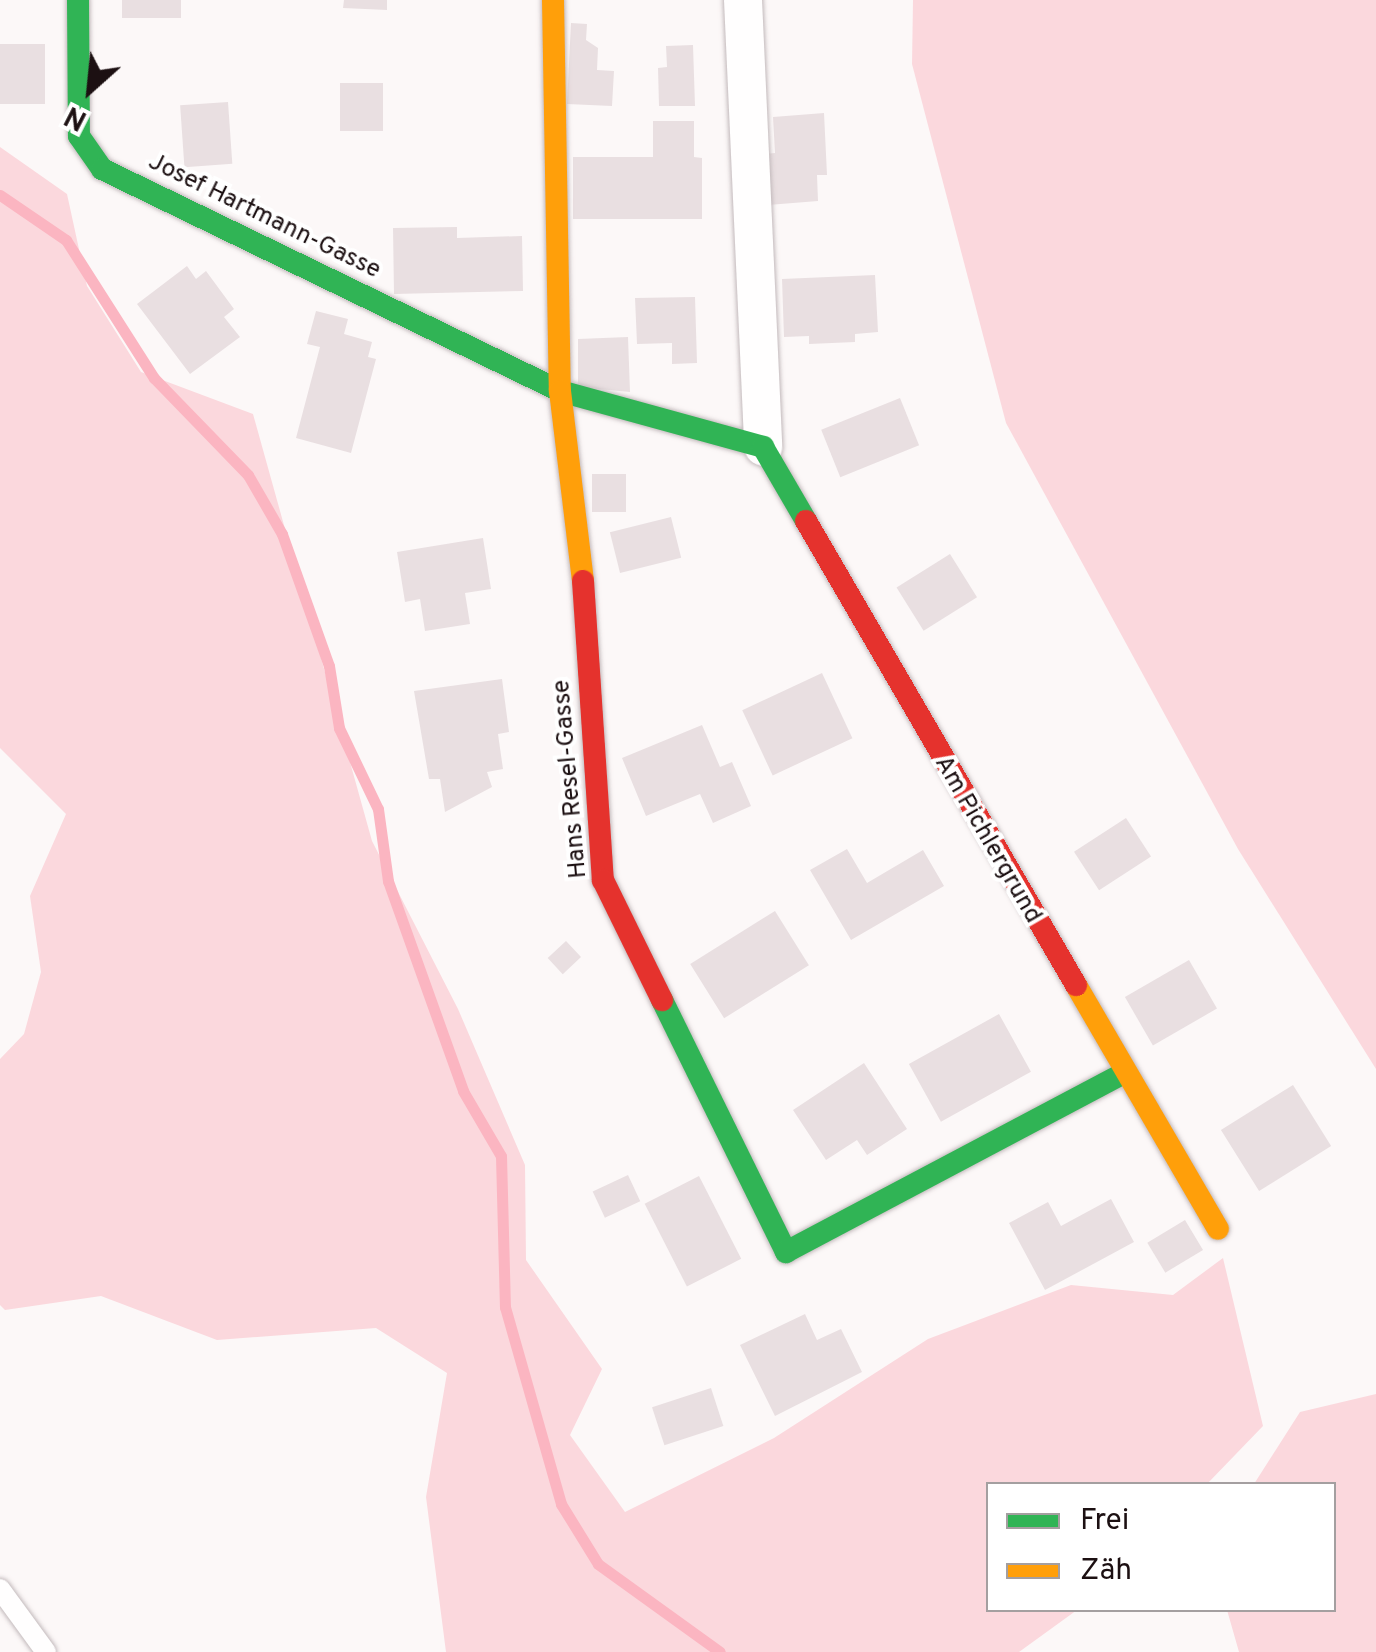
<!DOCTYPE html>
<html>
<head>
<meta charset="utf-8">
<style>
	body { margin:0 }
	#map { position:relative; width:1376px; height:1652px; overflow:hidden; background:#fcf8f8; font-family:Overpass,sans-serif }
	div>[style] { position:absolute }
	.green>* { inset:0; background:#fbd8dd }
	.stream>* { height:11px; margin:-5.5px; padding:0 5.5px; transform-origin:5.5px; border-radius:5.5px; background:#fbb5c1 }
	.building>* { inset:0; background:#e9dfe1; transform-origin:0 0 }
	.roads { filter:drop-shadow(0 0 2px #c3babc) drop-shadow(0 0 2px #c3babc) }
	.lane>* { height:20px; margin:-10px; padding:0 10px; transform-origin:10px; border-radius:10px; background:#fffefe }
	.street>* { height:38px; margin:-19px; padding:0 19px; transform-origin:19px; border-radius:19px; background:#fffefe }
	.fast>* { height:22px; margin:-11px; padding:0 11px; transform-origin:11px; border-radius:11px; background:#30b455 }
	.slow>* { height:22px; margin:-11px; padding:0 11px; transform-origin:11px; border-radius:11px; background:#ff9f0a }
	.jam>* { height:22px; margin:-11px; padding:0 11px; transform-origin:11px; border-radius:11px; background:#e5322d }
	span { translate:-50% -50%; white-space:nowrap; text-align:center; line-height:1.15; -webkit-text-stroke:8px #fff; paint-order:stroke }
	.street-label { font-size:25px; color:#1c1012 }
	.legend { position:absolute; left:986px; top:1482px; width:350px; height:130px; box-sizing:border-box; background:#fff; border:2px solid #a49fa0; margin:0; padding:12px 18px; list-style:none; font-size:30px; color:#1c1012 }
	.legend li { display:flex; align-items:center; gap:20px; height:50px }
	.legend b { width:50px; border:2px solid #a49fa0 }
	.north { position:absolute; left:40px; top:40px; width:100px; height:100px; -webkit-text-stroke:8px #fff; paint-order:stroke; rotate:207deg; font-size:28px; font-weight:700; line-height:40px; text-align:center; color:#1c1012 }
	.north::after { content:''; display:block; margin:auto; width:35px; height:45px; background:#1c1012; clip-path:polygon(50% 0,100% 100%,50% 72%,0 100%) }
</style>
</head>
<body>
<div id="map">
	<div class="green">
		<div style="clip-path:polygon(913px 0,1376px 0,1376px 1069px,1238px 849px,1006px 423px,912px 64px)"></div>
		<div style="clip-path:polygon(0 147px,67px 194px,87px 286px,141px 372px,253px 414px,372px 841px,458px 1009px,525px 1165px,526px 1260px,602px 1369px,570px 1435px,625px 1512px,774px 1438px,928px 1339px,1071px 1285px,1173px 1295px,1223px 1258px,1263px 1426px,1207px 1484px,988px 1484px,988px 1610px,1077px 1610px,1019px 1652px,446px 1652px,426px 1497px,447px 1373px,376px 1328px,217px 1340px,101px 1296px,5px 1310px,0 1305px,0 1059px,24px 1034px,41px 972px,30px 896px,66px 814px,0 748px)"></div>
		<div style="clip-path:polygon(1376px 1394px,1376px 1652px,1239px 1652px,1227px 1610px,1334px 1610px,1334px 1484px,1254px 1484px,1300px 1412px)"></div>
	</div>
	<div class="stream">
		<div style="left:0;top:195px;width:80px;rotate:34.3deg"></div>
		<div style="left:66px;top:240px;width:164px;rotate:57.5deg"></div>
		<div style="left:154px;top:378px;width:135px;rotate:45.9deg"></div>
		<div style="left:248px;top:475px;width:68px;rotate:60deg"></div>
		<div style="left:282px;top:534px;width:140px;rotate:70.4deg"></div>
		<div style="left:329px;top:666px;width:63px;rotate:80.8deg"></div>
		<div style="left:339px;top:728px;width:90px;rotate:64.3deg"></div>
		<div style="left:378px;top:809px;width:73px;rotate:82.1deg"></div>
		<div style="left:388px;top:881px;width:223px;rotate:70.3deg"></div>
		<div style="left:463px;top:1091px;width:75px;rotate:59.7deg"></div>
		<div style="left:501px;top:1156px;width:151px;rotate:88.5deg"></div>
		<div style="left:505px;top:1307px;width:205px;rotate:74.1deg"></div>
		<div style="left:561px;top:1504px;width:70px;rotate:58.3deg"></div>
		<div style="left:598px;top:1564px;width:150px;rotate:35.8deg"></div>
	</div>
	<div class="building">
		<div style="left:122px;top:0;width:59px;height:18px"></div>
		<div style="clip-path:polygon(344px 0,387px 0,387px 10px,343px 8px)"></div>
		<div style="clip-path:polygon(571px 23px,587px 24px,586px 40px,598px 48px,597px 70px,614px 71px,612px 106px,567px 104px)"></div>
		<div style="left:0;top:44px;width:45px;height:60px"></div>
		<div style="clip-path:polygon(693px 45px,695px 106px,659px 106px,658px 68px,667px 67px,666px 46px)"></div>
		<div style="left:340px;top:83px;width:43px;height:48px"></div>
		<div style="left:228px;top:102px;width:62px;height:48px;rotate:86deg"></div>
		<div style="clip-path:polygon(824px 113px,827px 175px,817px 175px,818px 201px,768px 205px,765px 154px,775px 153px,773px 117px)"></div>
		<div style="clip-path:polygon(653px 121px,694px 121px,694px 157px,702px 158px,702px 219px,573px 219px,573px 157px,653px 157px)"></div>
		<div style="clip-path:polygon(457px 227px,457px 238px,522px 236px,523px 291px,394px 294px,393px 228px)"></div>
		<div style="clip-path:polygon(187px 266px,196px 279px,206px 271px,234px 309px,224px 317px,240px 337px,190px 374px,137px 304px)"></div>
		<div style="clip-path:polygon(875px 275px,878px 332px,855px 334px,855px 342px,809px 344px,809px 336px,784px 337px,782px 279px)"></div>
		<div style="clip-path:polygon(695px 297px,697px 363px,672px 364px,672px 343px,637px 344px,635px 298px)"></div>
		<div style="clip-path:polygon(316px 311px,348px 319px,344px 334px,372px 342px,368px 357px,376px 359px,351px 453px,296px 438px,320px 347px,307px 344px)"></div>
		<div style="clip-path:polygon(628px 337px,630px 392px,578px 387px,578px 339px)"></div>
		<div style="left:900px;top:398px;width:51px;height:85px;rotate:68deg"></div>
		<div style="left:592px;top:474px;width:34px;height:38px"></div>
		<div style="left:671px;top:517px;width:42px;height:63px;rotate:76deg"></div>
		<div style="clip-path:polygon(483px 538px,491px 589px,465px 593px,470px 624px,425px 631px,420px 599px,405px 602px,397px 552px)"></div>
		<div style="left:950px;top:554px;width:51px;height:63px;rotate:58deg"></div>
		<div style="left:822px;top:673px;width:72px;height:88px;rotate:65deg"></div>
		<div style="clip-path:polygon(502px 679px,509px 732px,498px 734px,503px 769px,487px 772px,492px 787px,445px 812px,440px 779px,429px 779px,414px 691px)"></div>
		<div style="clip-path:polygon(702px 725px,720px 767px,732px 762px,751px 806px,713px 823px,700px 794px,646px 816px,622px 758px)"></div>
		<div style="left:1126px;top:818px;width:46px;height:62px;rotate:57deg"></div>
		<div style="clip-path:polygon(847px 849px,867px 883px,923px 850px,944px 886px,851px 940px,810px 870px)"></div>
		<div style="left:775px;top:911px;width:64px;height:100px;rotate:58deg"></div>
		<div style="left:566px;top:941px;width:22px;height:25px;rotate:47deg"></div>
		<div style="left:1189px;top:960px;width:56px;height:74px;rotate:60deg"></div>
		<div style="left:999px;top:1014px;width:66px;height:103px;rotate:61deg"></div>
		<div style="clip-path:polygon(864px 1063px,907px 1129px,867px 1155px,857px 1140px,826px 1160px,793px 1110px)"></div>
		<div style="left:1293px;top:1085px;width:72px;height:85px;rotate:58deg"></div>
		<div style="left:628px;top:1175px;width:29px;height:39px;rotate:65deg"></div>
		<div style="left:699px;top:1176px;width:93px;height:61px;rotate:63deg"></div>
		<div style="clip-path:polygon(1111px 1199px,1134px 1242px,1045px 1290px,1009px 1223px,1048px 1202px,1061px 1226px)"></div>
		<div style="left:1185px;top:1220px;width:35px;height:44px;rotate:59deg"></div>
		<div style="clip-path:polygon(805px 1314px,817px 1340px,841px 1329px,862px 1372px,775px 1416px,740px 1345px)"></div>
		<div style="left:711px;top:1388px;width:40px;height:62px;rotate:72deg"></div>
	</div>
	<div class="roads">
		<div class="lane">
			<div style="left:0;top:1589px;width:78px;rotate:53.9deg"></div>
		</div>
		<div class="street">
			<div style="left:743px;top:0;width:447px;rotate:87.4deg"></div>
		</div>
		<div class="fast">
			<div style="left:78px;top:0;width:136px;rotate:89.6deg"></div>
			<div style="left:79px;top:136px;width:40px;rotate:55.1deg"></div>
			<div style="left:102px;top:169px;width:509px;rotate:25.86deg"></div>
			<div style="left:560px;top:391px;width:211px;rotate:15.4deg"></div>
			<div style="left:763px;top:447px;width:86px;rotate:59.8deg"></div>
			<div style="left:662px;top:1000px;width:281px;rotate:63.8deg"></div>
			<div style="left:786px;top:1252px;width:382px;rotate:-27.9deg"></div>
		</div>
		<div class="slow">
			<div style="left:553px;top:0;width:391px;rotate:89deg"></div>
			<div style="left:560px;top:391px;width:191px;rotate:83.1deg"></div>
			<div style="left:1076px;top:985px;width:282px;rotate:59.8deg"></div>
		</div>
		<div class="jam">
			<div style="left:806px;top:521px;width:537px;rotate:59.81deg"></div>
			<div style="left:583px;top:581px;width:300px;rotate:86.2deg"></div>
			<div style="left:603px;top:880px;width:134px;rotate:63.8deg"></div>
		</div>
	</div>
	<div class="street-label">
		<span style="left:264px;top:217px;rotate:26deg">Josef Hartmann-Gasse</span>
		<span style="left:571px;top:779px;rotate:-95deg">Hans Resel-Gasse</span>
		<span style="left:987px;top:840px;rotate:60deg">Am Pichlergrund</span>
	</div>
	<ul class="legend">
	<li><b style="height:12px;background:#30b455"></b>Frei</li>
	<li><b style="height:12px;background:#ff9f0a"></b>Zäh</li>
	</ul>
	<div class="north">N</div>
</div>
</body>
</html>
